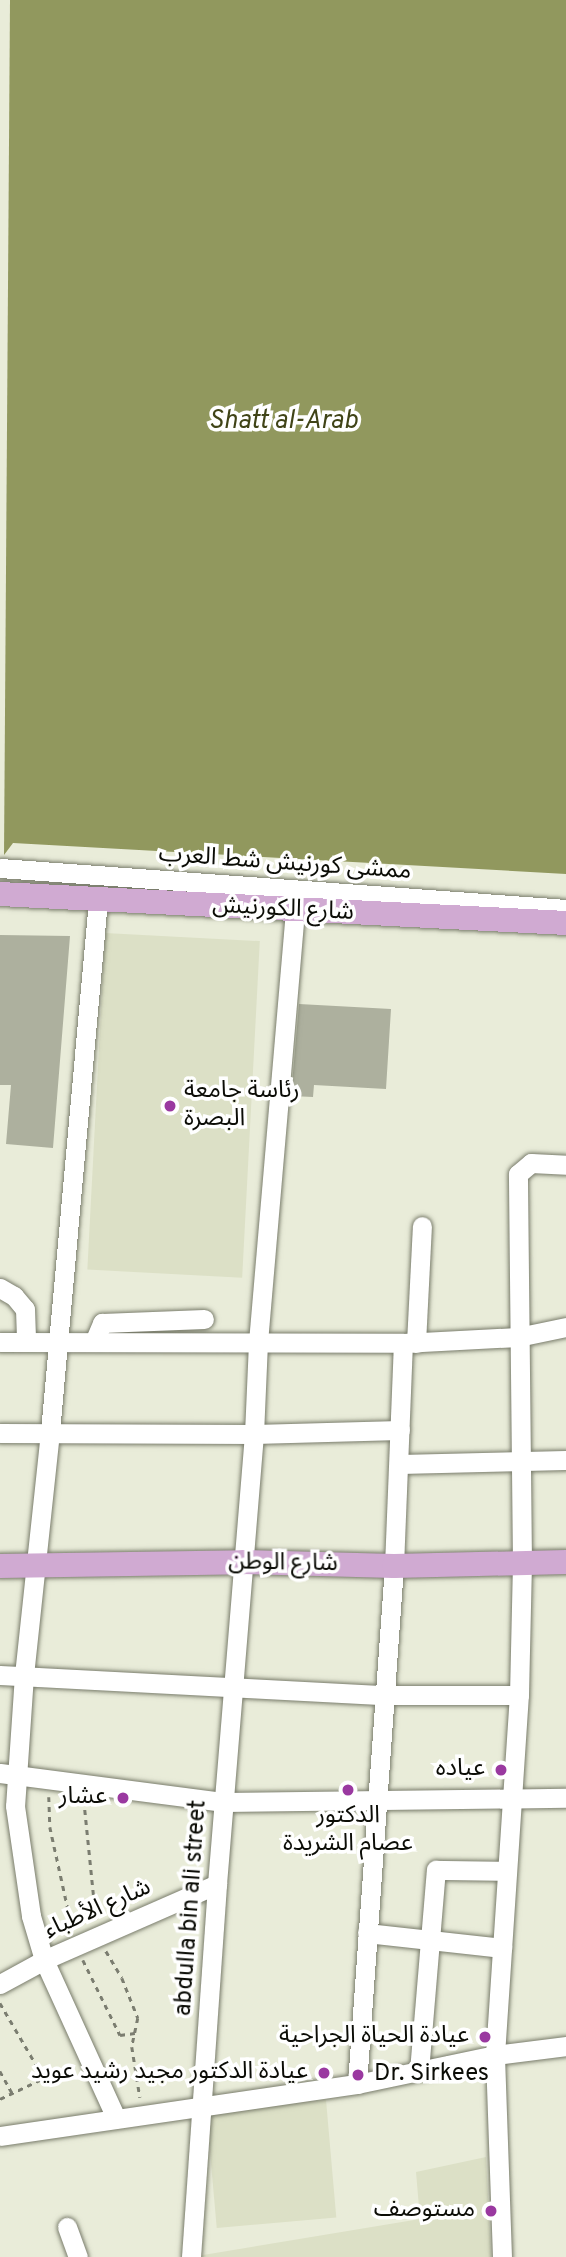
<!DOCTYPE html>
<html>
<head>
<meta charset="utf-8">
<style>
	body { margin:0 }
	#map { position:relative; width:566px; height:2257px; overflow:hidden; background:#e9ecd9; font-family:Overpass,"Noto Sans Arabic",sans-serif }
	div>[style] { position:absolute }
	.built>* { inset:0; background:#dce0c6; transform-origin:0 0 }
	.water>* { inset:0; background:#91985e }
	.pier>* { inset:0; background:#e9ecd9 }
	.building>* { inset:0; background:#adb09e }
	.path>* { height:2.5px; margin-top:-1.25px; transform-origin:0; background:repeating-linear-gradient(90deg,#7b7d70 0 5px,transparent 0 10px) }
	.roads { filter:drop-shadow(0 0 2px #797c6b) drop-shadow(0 0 2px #797c6b) }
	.minor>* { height:19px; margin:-9.5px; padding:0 9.5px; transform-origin:9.5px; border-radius:9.5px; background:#fff }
	.major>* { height:24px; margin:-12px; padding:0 12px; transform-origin:12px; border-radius:12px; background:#d0aad2 }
	.dots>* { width:19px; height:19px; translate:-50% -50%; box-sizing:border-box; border:4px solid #fff; border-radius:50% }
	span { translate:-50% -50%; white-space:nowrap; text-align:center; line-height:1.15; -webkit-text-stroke:7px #fff; paint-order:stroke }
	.street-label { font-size:24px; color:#0b0c06 }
	.poi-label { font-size:24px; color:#0b0c06 }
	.left { translate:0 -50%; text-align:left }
	.right { translate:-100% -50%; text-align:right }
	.water-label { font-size:26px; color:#404417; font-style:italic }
</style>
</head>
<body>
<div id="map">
	<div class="built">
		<div style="left:105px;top:933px;width:155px;height:337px;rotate:3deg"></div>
		<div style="left:326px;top:2100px;width:118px;height:120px;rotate:85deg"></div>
		<div style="clip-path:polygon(486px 2157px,491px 2257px,191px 2257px,420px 2219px,416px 2172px)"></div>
	</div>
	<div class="water">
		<div style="clip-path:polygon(0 0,566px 0,566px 874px,13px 843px,4px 855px,0 855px)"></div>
	</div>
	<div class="pier">
		<div style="clip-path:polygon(0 0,10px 0,4px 855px,0 855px)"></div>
	</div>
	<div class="building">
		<div style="clip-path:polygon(0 935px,70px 936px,53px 1148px,6px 1144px,11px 1085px,0 1085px)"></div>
		<div style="clip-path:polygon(299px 1004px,391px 1009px,386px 1089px,314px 1085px,313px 1097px,291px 1096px)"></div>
	</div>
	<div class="path">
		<div style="left:49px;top:1797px;width:30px;rotate:88deg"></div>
		<div style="left:50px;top:1827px;width:102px;rotate:77.6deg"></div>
		<div style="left:84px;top:1800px;width:120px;rotate:84.2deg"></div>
		<div style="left:106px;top:1951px;width:31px;rotate:59deg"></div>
		<div style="left:122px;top:1978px;width:43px;rotate:68.2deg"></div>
		<div style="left:138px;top:2018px;width:30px;rotate:102deg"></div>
		<div style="left:132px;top:2047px;width:51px;rotate:80.9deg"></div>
		<div style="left:83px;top:1960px;width:84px;rotate:63.7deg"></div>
		<div style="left:120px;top:2035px;width:15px;rotate:-8deg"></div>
		<div style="left:0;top:2003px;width:87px;rotate:59.6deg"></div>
		<div style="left:44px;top:2078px;width:32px;rotate:-24deg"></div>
		<div style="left:0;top:2071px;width:25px;rotate:61deg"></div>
		<div style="left:0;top:2099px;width:49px;rotate:-25.5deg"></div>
	</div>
	<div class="roads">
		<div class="minor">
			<div style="left:0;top:868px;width:567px;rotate:4.14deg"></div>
			<div style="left:98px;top:900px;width:534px;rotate:95.16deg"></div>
			<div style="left:50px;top:1432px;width:244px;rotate:96.1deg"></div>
			<div style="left:24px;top:1675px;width:131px;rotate:93.9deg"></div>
			<div style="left:15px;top:1806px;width:111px;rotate:81.7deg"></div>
			<div style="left:31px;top:1916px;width:46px;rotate:73.5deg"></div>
			<div style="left:44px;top:1960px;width:174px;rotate:65.5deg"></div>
			<div style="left:0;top:1288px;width:16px;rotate:30deg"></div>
			<div style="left:14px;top:1296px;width:17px;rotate:50deg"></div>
			<div style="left:25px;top:1309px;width:33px;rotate:88deg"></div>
			<div style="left:0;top:1342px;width:403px;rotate:0.1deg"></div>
			<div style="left:403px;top:1343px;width:115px;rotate:-3deg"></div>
			<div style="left:518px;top:1337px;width:49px;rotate:-11.8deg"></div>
			<div style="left:94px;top:1342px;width:21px;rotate:-67deg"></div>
			<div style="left:102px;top:1323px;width:102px;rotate:-2.2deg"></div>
			<div style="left:416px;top:1343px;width:117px;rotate:-87.1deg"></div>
			<div style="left:0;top:1433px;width:254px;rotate:0.2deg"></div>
			<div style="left:254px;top:1434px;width:146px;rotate:-1.6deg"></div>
			<div style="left:399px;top:1464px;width:167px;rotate:-1.4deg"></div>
			<div style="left:0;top:1675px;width:385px;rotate:3deg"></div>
			<div style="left:384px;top:1695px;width:135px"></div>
			<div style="left:0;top:1773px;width:226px;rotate:7.4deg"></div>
			<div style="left:224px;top:1802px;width:342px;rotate:-0.7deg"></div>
			<div style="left:367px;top:1933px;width:136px;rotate:6.3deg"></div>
			<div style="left:0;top:1984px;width:50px;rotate:-28.6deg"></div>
			<div style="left:44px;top:1960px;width:189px;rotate:-23.7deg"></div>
			<div style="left:419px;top:2071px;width:202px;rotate:-85.2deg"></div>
			<div style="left:436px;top:1870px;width:71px;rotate:0.8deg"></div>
			<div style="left:357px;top:2084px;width:519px;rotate:-85.91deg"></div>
			<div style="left:394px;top:1566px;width:223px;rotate:-87.7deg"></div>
			<div style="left:0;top:2136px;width:361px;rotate:-8.3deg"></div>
			<div style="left:357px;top:2084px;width:141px;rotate:-11.9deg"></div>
			<div style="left:495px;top:2055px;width:72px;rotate:-7.2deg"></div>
			<div style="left:67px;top:2227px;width:32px;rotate:70deg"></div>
			<div style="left:191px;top:2257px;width:374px;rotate:-86deg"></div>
			<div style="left:217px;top:1884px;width:452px;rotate:-85.3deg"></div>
			<div style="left:254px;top:1434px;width:92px;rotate:-87.5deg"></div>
			<div style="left:258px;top:1342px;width:433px;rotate:-85.1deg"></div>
			<div style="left:502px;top:2257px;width:202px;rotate:-92deg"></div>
			<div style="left:495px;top:2055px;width:361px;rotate:-86.2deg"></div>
			<div style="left:519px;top:1695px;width:132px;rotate:-88.7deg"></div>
			<div style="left:522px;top:1563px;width:389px;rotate:-90.6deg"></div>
			<div style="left:518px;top:1174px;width:17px;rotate:-40deg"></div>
			<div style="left:531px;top:1163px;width:35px;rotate:3deg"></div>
		</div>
		<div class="major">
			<div style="left:0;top:894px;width:567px;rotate:2.93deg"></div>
			<div style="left:0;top:1566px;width:244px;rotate:-0.9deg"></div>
			<div style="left:244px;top:1562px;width:150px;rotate:1.5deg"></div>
			<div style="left:394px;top:1566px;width:172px;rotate:-1.3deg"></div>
		</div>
	</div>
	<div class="dots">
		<div style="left:170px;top:1106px;background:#9a39a0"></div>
		<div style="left:501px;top:1770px;background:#9a39a0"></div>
		<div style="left:348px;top:1790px;background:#9a39a0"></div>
		<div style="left:123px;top:1798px;background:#9a39a0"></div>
		<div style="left:485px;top:2037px;background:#9a39a0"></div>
		<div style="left:324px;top:2073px;background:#9a39a0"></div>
		<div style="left:358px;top:2075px;background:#9a39a0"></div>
		<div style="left:491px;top:2211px;background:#9a39a0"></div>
	</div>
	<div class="street-label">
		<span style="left:285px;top:864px;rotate:4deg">ممشى كورنيش شط العرب</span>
		<span style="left:283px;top:910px;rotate:3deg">شارع الكورنيش</span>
		<span style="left:283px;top:1564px;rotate:1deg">شارع الوطن</span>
		<span style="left:192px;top:1908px;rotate:-86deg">abdulla bin ali street</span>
		<span style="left:98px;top:1910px;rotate:-24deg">شارع الأطباء</span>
	</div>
	<div class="poi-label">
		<span class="left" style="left:184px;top:1106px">رئاسة جامعة<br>البصرة</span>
		<span class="right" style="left:485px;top:1770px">عياده</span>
		<span class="right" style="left:107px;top:1798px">عشار</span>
		<span style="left:348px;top:1831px">الدكتور<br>عصام الشريدة</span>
		<span class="right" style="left:469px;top:2037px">عيادة الحياة الجراحية</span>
		<span class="right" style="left:308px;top:2073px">عيادة الدكتور مجيد رشيد عويد</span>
		<span class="left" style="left:374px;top:2075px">Dr. Sirkees</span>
		<span class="right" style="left:475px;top:2211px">مستوصف</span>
	</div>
	<div class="water-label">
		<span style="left:283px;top:422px">Shatt al-Arab</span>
	</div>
</div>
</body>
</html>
